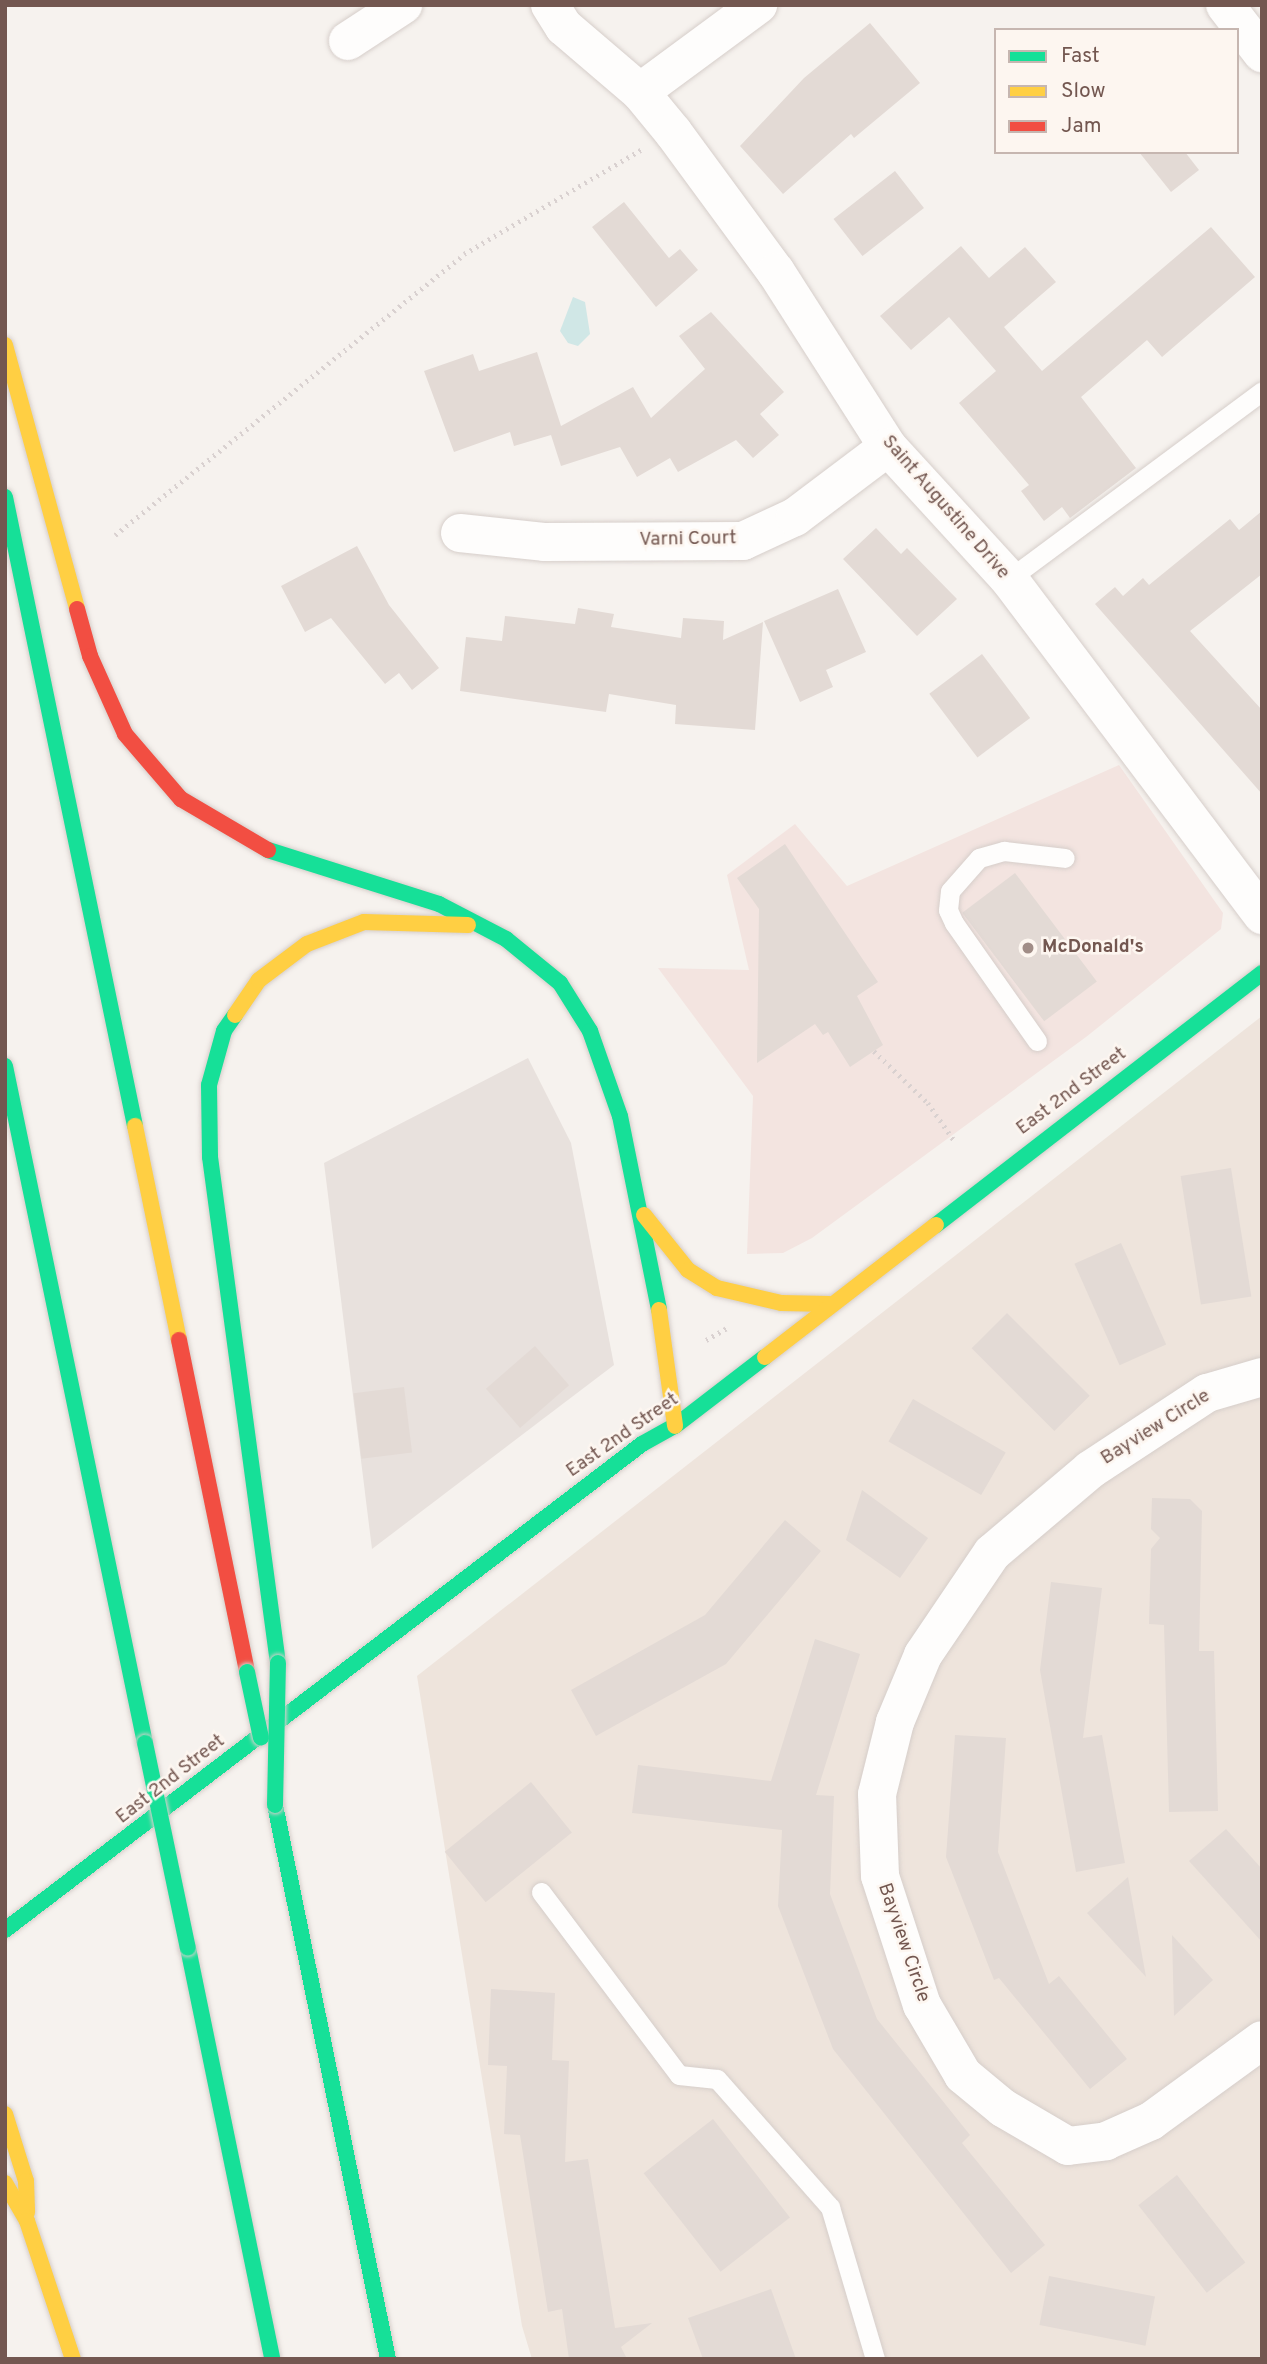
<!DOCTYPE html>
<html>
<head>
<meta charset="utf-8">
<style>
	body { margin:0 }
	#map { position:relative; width:1267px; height:2364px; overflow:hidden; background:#f6f2ee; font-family:Overpass,sans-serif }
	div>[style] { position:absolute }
	.residential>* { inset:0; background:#eee4dc }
	.commercial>* { inset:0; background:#f3e4e0 }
	.industrial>* { inset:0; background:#e8e1dd }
	.water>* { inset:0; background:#d0e7e6 }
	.building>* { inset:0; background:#e3dad5; transform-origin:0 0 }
	.path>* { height:4.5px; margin-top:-2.25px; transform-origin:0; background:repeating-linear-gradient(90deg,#d9d1d0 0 2px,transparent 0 7px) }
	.roads { filter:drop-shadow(0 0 2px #d6ceca) drop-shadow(0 0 2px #d6ceca) }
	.lane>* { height:19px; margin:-9.5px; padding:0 9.5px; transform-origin:9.5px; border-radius:9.5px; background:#fefdfc }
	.street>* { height:38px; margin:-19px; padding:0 19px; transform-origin:19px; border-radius:19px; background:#fefdfc }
	.fast>* { height:16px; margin:-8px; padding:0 8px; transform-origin:8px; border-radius:8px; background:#16e098 }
	.slow>* { height:16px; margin:-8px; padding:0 8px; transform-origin:8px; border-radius:8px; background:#ffcf43 }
	.jam>* { height:16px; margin:-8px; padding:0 8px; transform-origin:8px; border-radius:8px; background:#f24e42 }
	.bridges { filter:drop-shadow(0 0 2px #d8cfcc) drop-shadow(0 0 2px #d8cfcc) }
	.fast-bridge>* { height:16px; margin:-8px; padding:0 8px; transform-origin:8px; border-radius:8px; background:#16e098 }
	.dots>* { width:19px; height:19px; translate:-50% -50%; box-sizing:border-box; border:4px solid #fdf6f0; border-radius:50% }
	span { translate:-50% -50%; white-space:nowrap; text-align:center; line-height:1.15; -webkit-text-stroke:5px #fdf6f0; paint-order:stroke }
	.street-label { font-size:19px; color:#735750 }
	.poi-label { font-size:19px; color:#735750; font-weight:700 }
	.left { translate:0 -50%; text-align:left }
	.frame { position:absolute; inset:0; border:7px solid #735750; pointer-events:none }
	.legend { position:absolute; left:994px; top:28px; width:245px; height:126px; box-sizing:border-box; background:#fdf6f0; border:2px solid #c6b6b0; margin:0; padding:9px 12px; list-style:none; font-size:21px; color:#735750 }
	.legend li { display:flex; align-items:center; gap:14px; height:35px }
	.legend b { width:35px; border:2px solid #c6b6b0 }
</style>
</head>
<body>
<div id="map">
	<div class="residential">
		<div style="clip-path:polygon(1262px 1016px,1262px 2359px,532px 2359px,522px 2326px,417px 1676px)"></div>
	</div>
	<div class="commercial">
		<div style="clip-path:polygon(1119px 765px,1223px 913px,1221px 929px,1086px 1037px,812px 1238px,783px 1253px,747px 1254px,753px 1096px,658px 968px,749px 970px,727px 875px,795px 824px,847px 886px)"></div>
	</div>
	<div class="industrial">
		<div style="clip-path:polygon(528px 1058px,571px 1143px,614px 1365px,372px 1549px,324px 1163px)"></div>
	</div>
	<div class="water">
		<div style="clip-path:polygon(573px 297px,585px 302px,590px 334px,578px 346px,568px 343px,560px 331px)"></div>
	</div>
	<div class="building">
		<div style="clip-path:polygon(870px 23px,920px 83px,854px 138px,851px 134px,783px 194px,740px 146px,804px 78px)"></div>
		<div style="clip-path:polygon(1139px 152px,1185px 152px,1199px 170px,1171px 192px)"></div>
		<div style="left:895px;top:171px;width:47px;height:78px;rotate:52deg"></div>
		<div style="clip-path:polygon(624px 202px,669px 258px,680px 249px,698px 270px,656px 307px,592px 227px)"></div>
		<div style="clip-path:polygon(1211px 227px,1255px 277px,1162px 357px,1147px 340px,1081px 397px,1136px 468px,1070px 518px,1062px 507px,1044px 521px,1021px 491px,1029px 485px,959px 403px,996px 371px,949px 317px,911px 350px,880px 316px,961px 246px,989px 278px,1025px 247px,1056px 282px,1004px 327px,1042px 371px)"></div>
		<div style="clip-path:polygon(711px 312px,784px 392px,760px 414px,779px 435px,753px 458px,736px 440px,678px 472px,670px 458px,637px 477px,620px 447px,561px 466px,551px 435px,514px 446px,510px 432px,454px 452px,424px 371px,473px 354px,479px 371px,537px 352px,561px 426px,633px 387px,651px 418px,705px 369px,679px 336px)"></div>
		<div style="clip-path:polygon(1262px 511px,1262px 574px,1190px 631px,1262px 710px,1262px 794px,1095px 604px,1115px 587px,1123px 596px,1143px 578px,1149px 585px,1230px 519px,1239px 530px)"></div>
		<div style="clip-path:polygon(876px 528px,901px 554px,907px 548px,957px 599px,917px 636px,843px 559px)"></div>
		<div style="clip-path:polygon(357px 546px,389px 605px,439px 668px,412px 690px,399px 673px,385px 684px,331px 618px,305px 632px,281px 586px)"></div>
		<div style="clip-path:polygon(838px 589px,866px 652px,826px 670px,833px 687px,800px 702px,764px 621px)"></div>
		<div style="clip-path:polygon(578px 608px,614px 614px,611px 627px,681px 638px,683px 618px,724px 621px,723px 640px,763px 622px,755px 730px,675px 724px,676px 705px,609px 694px,606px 712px,460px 691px,466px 637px,502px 641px,505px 616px,575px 624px)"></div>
		<div style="left:982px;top:654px;width:80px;height:66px;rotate:53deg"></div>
		<div style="clip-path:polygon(785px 844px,878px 982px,857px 996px,883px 1045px,850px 1067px,828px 1032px,823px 1035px,815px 1024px,757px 1063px,759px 909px,737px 878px)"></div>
		<div style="left:1015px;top:873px;width:136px;height:66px;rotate:53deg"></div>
		<div style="left:1231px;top:1168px;width:130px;height:51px;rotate:81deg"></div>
		<div style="left:1121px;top:1243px;width:111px;height:51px;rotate:66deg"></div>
		<div style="left:1007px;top:1313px;width:117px;height:50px;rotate:45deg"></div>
		<div style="left:535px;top:1346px;width:52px;height:65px;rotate:49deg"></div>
		<div style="left:404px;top:1387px;width:66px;height:51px;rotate:83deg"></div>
		<div style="left:913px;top:1399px;width:107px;height:49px;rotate:30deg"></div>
		<div style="clip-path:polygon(862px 1490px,928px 1538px,900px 1578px,846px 1540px)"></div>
		<div style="clip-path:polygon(1152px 1498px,1190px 1499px,1202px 1511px,1199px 1651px,1214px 1651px,1218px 1811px,1169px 1812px,1164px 1625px,1149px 1624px,1151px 1549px,1160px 1538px,1151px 1529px)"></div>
		<div style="clip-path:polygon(785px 1520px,821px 1551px,726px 1664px,596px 1736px,571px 1690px,705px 1615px)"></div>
		<div style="clip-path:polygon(1051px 1582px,1102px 1588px,1083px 1738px,1102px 1735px,1125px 1863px,1076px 1872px,1040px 1670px)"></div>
		<div style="clip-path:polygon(815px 1639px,860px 1654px,816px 1795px,834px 1796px,830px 1894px,877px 2019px,970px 2135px,962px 2143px,1045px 2245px,1011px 2273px,833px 2049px,778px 1906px,782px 1830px,632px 1813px,638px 1765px,771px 1781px)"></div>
		<div style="clip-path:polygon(955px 1735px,1006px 1738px,998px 1852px,1049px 1984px,1059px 1976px,1127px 2059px,1090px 2089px,999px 1978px,994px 1980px,946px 1857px)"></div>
		<div style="left:531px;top:1782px;width:65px;height:111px;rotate:51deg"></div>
		<div style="clip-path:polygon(1226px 1829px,1262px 1869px,1262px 1942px,1189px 1861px)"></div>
		<div style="clip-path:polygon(1128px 1877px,1146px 1977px,1087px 1913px)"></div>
		<div style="clip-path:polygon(1172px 1935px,1213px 1980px,1174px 2016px)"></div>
		<div style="clip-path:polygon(491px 1989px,555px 1993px,552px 2060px,569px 2061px,565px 2162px,588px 2159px,615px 2328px,652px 2323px,621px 2347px,627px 2359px,569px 2359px,562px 2309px,548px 2312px,520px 2135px,504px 2134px,507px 2066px,488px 2065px)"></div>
		<div style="left:713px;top:2119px;width:125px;height:88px;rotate:52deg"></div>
		<div style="left:1177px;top:2175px;width:111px;height:49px;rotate:52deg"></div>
		<div style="left:1049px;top:2276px;width:108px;height:50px;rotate:11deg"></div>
		<div style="clip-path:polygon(771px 2289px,796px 2359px,703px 2359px,688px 2318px)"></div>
	</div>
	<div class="path">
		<div style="left:115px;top:535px;width:448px;rotate:-38.8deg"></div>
		<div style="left:464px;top:254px;width:207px;rotate:-30.5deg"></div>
		<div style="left:874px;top:1051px;width:75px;rotate:43.9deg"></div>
		<div style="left:928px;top:1103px;width:45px;rotate:54.9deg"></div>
		<div style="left:706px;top:1340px;width:24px;rotate:-30deg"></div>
	</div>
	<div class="roads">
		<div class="lane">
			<div style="left:1009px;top:579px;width:315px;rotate:-36.6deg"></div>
			<div style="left:1037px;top:1041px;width:144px;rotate:-125.1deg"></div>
			<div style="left:954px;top:923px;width:14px;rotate:-115deg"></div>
			<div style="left:948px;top:910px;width:19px;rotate:-84deg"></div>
			<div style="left:950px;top:891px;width:44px;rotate:-48.7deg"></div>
			<div style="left:979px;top:858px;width:26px;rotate:-16deg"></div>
			<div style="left:1004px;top:851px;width:61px;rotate:6.5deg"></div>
			<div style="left:541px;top:1892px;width:229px;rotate:53deg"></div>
			<div style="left:679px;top:2075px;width:38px;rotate:6deg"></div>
			<div style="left:717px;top:2079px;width:171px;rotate:48.6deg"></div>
			<div style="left:830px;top:2207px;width:159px;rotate:73.5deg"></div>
		</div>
		<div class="street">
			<div style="left:550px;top:5px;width:26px;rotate:58deg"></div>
			<div style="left:564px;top:27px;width:100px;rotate:40.5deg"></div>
			<div style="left:640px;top:92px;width:52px;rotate:50.5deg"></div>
			<div style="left:673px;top:132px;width:174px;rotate:53.7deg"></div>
			<div style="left:776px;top:272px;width:208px;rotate:57.4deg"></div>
			<div style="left:888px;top:447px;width:179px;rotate:47.5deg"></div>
			<div style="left:1009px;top:579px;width:421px;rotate:53deg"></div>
			<div style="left:1225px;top:5px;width:61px;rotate:52.4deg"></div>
			<div style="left:348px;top:41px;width:66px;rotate:-33.2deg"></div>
			<div style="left:640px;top:92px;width:147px;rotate:-36.4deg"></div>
			<div style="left:460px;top:533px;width:84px;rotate:6.1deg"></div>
			<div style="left:544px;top:542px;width:199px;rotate:-0.3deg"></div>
			<div style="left:743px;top:541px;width:57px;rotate:-24.8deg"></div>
			<div style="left:795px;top:517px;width:116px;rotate:-37deg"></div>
			<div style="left:1262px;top:1377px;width:57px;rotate:163.8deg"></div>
			<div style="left:1207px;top:1393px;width:140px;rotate:146.7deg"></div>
			<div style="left:1090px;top:1470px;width:128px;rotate:139.7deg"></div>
			<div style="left:992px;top:1553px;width:123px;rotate:124.1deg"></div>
			<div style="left:923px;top:1655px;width:73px;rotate:112.7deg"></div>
			<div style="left:895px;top:1722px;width:74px;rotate:104deg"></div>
			<div style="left:877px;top:1794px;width:82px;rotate:87.9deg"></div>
			<div style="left:880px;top:1876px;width:136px;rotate:72deg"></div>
			<div style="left:922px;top:2005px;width:81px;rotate:59.6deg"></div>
			<div style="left:963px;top:2075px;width:52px;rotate:39.5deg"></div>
			<div style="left:1003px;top:2108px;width:75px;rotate:30.3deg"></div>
			<div style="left:1068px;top:2146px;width:38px;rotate:-7deg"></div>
			<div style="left:1106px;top:2141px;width:49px;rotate:-24deg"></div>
			<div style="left:1151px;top:2121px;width:137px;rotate:-36.1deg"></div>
		</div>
		<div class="fast">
			<div style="left:5px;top:497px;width:642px;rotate:78.32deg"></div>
			<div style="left:268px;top:850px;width:179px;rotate:17.5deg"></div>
			<div style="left:439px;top:904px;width:76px;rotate:27.6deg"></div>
			<div style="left:506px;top:939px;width:70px;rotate:39.2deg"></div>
			<div style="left:560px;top:983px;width:57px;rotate:58deg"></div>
			<div style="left:590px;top:1031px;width:90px;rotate:70.6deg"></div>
			<div style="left:620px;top:1116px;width:198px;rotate:78.6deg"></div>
			<div style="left:235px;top:1015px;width:19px;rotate:125deg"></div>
			<div style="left:224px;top:1031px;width:56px;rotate:105.5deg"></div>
			<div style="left:209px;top:1085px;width:72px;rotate:89.2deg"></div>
			<div style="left:210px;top:1157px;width:511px;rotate:82.35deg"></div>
			<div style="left:5px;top:1066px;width:691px;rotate:78.32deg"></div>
			<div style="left:936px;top:1225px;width:412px;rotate:-37.7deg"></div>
			<div style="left:275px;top:1805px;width:565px;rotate:78.47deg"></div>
			<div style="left:5px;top:1930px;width:801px;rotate:-37.34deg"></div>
			<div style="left:642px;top:1444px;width:38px;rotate:-29deg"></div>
			<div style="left:675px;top:1426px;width:113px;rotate:-37.5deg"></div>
			<div style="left:188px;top:1948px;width:419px;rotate:78.4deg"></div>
		</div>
		<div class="slow">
			<div style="left:5px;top:345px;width:274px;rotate:74.7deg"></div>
			<div style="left:235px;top:1015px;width:42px;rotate:-55.6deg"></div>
			<div style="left:259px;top:980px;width:60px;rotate:-36.9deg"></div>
			<div style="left:307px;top:944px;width:61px;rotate:-21.1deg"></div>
			<div style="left:364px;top:922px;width:104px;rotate:1.7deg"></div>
			<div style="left:135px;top:1126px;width:218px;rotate:78.4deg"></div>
			<div style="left:644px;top:1215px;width:70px;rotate:51.3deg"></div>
			<div style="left:688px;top:1270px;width:34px;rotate:32deg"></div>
			<div style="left:717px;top:1288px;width:66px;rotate:13.2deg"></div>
			<div style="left:781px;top:1303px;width:48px;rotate:1.2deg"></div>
			<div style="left:659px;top:1310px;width:117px;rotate:82.1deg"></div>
			<div style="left:765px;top:1357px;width:216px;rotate:-37.7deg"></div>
			<div style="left:5px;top:2114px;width:70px;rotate:72.6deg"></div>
			<div style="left:26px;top:2181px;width:31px;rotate:88deg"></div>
			<div style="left:5px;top:2183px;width:44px;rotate:59.9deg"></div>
			<div style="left:27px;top:2221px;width:145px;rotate:71.6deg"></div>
		</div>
		<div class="jam">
			<div style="left:77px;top:609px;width:49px;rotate:74.5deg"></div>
			<div style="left:90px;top:656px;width:85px;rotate:65.8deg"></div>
			<div style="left:125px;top:734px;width:86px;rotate:49.3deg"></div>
			<div style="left:181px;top:799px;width:101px;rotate:30.4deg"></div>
			<div style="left:179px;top:1340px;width:339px;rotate:78.4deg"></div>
		</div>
	</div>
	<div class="bridges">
		<div class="fast-bridge">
			<div style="left:247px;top:1672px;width:67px;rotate:78deg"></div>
			<div style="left:145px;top:1743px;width:209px;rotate:78.2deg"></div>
			<div style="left:275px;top:1805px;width:142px;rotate:-88.8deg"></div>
		</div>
	</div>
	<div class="dots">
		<div style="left:1028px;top:948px;background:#a18d87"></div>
	</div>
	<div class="street-label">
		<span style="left:945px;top:508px;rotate:49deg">Saint Augustine Drive</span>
		<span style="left:688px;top:540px;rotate:-1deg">Varni Court</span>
		<span style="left:1072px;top:1092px;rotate:-37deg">East 2nd Street</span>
		<span style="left:1156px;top:1428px;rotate:-32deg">Bayview Circle</span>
		<span style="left:623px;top:1436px;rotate:-35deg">East 2nd Street</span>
		<span style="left:171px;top:1780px;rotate:-38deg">East 2nd Street</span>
		<span style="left:903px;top:1943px;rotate:71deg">Bayview Circle</span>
	</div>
	<div class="poi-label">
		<span class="left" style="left:1042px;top:948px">McDonald's</span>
	</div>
	<div class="frame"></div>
	<ul class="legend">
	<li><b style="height:9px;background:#16e098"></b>Fast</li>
	<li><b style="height:9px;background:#ffcf43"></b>Slow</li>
	<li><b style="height:9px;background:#f24e42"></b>Jam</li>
	</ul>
</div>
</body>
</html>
